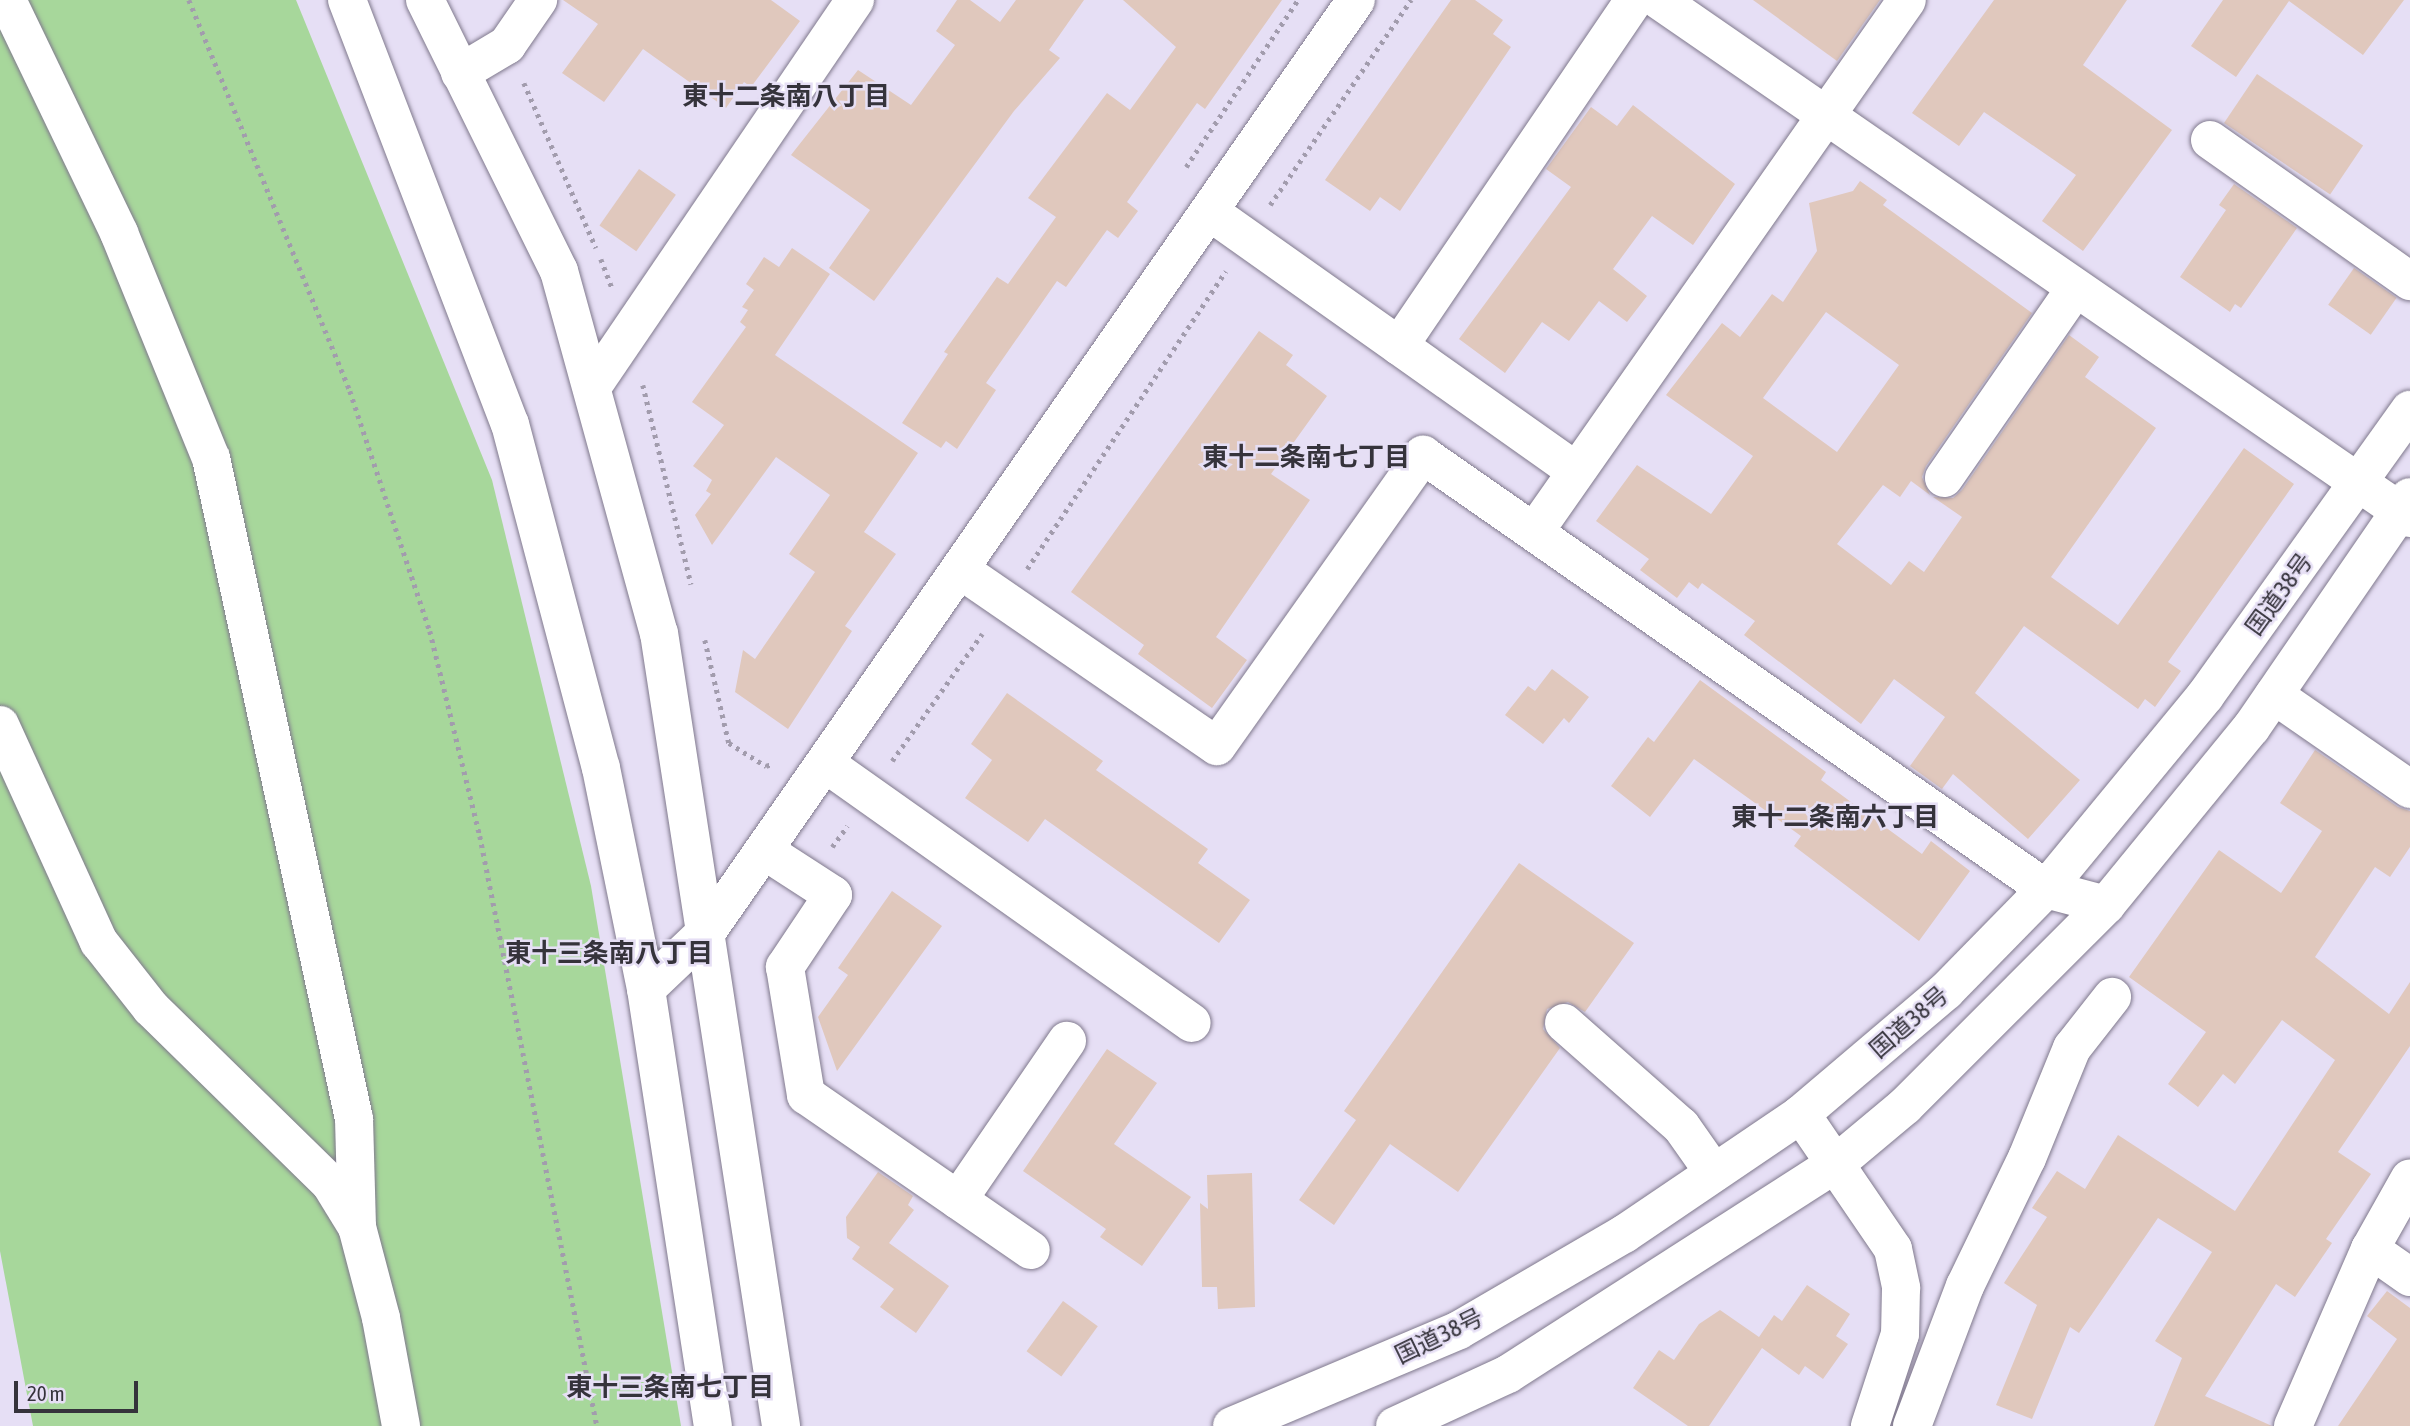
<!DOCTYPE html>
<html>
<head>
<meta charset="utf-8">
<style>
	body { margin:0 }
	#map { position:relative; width:2410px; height:1426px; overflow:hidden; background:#e6dff5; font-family:"Asap Condensed","Noto Sans JP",sans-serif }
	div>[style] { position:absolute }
	.green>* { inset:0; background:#a7d79b }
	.building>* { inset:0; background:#e0c8bd; transform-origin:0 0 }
	.path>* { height:4.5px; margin-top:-2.25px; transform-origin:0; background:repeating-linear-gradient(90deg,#a29cad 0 3.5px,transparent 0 8.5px) }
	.roads { filter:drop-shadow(0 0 2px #80798d) drop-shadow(0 0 2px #80798d) }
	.minor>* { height:38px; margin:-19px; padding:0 19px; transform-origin:19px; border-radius:19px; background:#fff }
	.highway>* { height:38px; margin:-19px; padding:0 19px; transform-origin:19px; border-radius:19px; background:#fff }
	span { translate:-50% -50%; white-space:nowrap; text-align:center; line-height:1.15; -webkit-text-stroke:5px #e6dff5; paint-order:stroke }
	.street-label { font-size:24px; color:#35333b }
	.neighbourhood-label { font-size:26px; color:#35333b; font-weight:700 }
	.scale { position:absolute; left:14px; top:1381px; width:124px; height:32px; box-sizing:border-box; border:4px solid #35333b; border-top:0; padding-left:9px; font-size:21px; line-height:24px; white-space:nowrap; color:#35333b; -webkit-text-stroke:5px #e6dff5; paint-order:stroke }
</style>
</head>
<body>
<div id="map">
	<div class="green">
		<div style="clip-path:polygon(0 0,296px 0,492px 480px,591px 886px,681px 1426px,33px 1426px,0 1251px)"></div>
	</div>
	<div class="building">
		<div style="clip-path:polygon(563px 0,771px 0,800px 21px,751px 87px,744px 82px,726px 108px,643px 49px,604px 102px,562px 73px,598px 24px)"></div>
		<div style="clip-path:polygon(957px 0,970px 0,1000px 22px,1016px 0,1084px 0,1049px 50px,1060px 58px,1014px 111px,874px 301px,829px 268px,870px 210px,791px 155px,858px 70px,911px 105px,955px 45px,936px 31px)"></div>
		<div style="clip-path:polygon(1123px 0,1282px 0,1205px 109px,1197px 103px,1127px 202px,1138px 211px,1118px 238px,1107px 230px,1066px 287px,1057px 281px,986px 383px,996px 390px,957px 449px,946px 441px,941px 448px,902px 423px,948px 354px,944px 352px,997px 277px,1008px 284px,1056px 217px,1028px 198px,1107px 93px,1130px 110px,1176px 47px)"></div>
		<div style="clip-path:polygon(1451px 0,1475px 0,1503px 20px,1493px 34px,1511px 47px,1400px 211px,1380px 197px,1370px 211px,1325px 180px)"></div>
		<div style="clip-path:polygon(1753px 0,1880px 0,1837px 61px)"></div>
		<div style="clip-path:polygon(1994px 0,2127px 0,2083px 65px,2172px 130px,2083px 251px,2042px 221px,2076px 175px,1984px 112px,1959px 146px,1912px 113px)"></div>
		<div style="clip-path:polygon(2223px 0,2404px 0,2363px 55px,2289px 1px,2236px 77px,2191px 46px)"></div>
		<div style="left:2257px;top:74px;width:128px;height:59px;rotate:34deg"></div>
		<div style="clip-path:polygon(1633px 105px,1735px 184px,1693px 245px,1652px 216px,1613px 269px,1647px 296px,1627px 322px,1599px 301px,1569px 341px,1542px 322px,1505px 373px,1459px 339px,1571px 187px,1546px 169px,1591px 107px,1617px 126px)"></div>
		<div style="left:639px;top:169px;width:45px;height:69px;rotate:35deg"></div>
		<div style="clip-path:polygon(evenodd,1860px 181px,1887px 200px,1883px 205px,2032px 313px,1926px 466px,1922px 477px,1930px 495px,1911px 481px,1900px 497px,1883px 485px,1837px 544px,1891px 585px,1909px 561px,1924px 572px,1962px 517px,1933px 497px,1953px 498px,1962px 490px,2069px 335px,2099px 357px,2085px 377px,2156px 428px,2051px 577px,2118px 625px,2244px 448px,2294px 484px,2168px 662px,2181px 671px,2155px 707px,2145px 699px,2138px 709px,2024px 626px,1975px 693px,2080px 780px,2028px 839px,1953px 774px,1942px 789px,1910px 766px,1945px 717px,1894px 679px,1861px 724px,1744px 635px,1755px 621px,1702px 583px,1698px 589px,1689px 582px,1677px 598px,1640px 570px,1649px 559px,1596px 521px,1637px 465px,1711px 514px,1753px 456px,1666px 395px,1722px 323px,1740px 337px,1772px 294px,1783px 302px,1817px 251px,1809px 203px,1853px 191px,1860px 181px,1826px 312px,1899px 365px,1837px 452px,1763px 398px,1826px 312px)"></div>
		<div style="clip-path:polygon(2234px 184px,2297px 228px,2241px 308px,2235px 304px,2230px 312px,2180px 277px,2226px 210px,2219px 205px)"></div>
		<div style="clip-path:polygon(792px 248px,830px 274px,775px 355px,918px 453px,864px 532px,896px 554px,845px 626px,852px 631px,788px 729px,735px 692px,743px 650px,755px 659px,815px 572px,789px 554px,830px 495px,776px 457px,712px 545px,695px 515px,711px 494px,706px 491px,712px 480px,693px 466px,724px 425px,692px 402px,746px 327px,740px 322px,748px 310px,742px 307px,754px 290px,746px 284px,764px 257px,779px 267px)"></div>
		<div style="left:2354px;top:268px;width:52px;height:45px;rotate:35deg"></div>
		<div style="clip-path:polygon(1259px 331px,1293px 355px,1286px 365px,1327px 396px,1271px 474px,1310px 500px,1216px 637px,1247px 660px,1212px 708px,1138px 654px,1144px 645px,1071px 592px)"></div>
		<div style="clip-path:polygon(1552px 669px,1589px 697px,1569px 723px,1564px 718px,1543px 744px,1505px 715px,1528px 686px,1535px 691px)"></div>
		<div style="clip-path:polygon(1700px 680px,1826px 772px,1821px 780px,1922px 854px,1931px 841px,1970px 871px,1919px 941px,1794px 846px,1801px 836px,1694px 759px,1650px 817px,1611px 786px,1648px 737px,1654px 742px)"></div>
		<div style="clip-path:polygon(1007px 693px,1103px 761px,1096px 770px,1208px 849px,1198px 863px,1250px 900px,1219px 943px,1045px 819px,1028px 842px,965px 798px,992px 760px,971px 744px)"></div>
		<div style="clip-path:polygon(2315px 750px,2398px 807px,2410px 811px,2410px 847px,2390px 877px,2375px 867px,2315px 957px,2389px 1014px,2410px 982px,2410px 1046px,2338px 1152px,2371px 1174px,2326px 1239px,2332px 1243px,2295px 1297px,2276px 1284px,2205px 1396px,2272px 1426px,2154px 1426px,2182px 1358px,2155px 1341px,2212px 1252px,2158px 1218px,2079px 1333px,2070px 1327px,2032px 1419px,1996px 1405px,2037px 1305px,2004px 1283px,2047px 1217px,2032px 1208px,2057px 1171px,2085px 1189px,2118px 1135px,2235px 1211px,2335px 1060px,2282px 1020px,2235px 1084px,2223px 1074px,2198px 1107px,2168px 1084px,2206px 1032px,2129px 977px,2219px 850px,2281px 893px,2322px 831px,2280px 803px)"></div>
		<div style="clip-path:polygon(1519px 863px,1634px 943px,1585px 1012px,1568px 1002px,1547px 1009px,1543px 1029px,1560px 1048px,1458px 1192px,1390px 1144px,1334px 1225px,1299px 1200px,1356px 1120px,1344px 1111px)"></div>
		<div style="clip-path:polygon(892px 891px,942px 926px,837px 1071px,818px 1017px,848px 975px,838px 968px)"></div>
		<div style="clip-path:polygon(1107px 1049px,1157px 1083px,1114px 1144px,1191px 1197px,1142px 1266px,1100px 1237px,1106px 1229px,1023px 1171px)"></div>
		<div style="clip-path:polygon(878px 1172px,913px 1196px,908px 1205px,914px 1210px,889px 1243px,949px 1286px,916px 1333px,880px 1307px,894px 1289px,852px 1259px,860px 1247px,847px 1238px,846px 1217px)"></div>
		<div style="clip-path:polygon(1252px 1173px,1255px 1307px,1218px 1309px,1217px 1287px,1202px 1287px,1200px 1203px,1208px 1209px,1207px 1175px)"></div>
		<div style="clip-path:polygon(1807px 1285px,1850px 1314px,1836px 1336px,1848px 1344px,1823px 1379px,1805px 1366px,1799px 1375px,1762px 1348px,1709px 1426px,1688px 1426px,1633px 1388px,1659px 1350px,1674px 1360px,1699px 1324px,1720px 1310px,1759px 1337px,1774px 1315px,1782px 1321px)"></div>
		<div style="clip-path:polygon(2387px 1291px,2410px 1308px,2410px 1426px,2338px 1426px,2397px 1339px,2367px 1316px)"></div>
		<div style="left:1063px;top:1301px;width:43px;height:62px;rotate:36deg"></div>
	</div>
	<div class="path">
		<div style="left:189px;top:0;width:423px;rotate:67.6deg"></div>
		<div style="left:350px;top:391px;width:253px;rotate:71.6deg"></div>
		<div style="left:430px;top:631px;width:211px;rotate:76.3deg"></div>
		<div style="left:480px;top:836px;width:601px;rotate:78.78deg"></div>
		<div style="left:524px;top:83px;width:180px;rotate:66.4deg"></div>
		<div style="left:1186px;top:167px;width:201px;rotate:-56.2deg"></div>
		<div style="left:1270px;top:205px;width:249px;rotate:-55.5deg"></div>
		<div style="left:601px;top:259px;width:30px;rotate:69deg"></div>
		<div style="left:643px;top:385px;width:205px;rotate:76.4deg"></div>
		<div style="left:1027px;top:569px;width:358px;rotate:-56.3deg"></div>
		<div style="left:705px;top:640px;width:106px;rotate:76.9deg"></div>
		<div style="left:729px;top:743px;width:44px;rotate:31.9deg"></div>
		<div style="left:766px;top:766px;width:6px;rotate:-18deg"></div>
		<div style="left:892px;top:761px;width:156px;rotate:-54.7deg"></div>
		<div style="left:832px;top:847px;width:26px;rotate:-54deg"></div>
	</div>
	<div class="roads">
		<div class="minor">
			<div style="left:7px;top:0;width:259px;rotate:64.3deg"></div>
			<div style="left:119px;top:233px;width:243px;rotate:67.8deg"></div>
			<div style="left:211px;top:458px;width:676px;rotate:77.79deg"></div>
			<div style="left:354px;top:1119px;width:108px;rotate:88.4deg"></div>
			<div style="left:347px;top:0;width:454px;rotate:69deg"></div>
			<div style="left:510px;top:424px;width:356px;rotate:75.2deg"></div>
			<div style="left:601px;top:768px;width:226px;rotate:78.5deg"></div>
			<div style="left:646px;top:989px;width:442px;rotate:81.3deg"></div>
			<div style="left:425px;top:0;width:302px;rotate:63.7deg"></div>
			<div style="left:559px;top:271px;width:376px;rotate:74.6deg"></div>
			<div style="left:659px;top:633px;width:802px;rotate:81.25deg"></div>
			<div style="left:1659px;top:0;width:912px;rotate:34.6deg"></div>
			<div style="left:460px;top:73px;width:55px;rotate:-30.8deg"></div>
			<div style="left:507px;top:45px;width:55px;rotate:-55.4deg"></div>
			<div style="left:2210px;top:140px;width:245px;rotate:35.2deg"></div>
			<div style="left:1210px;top:212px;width:448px;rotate:35.3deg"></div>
			<div style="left:1399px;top:346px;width:418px;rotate:-55.8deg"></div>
			<div style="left:592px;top:387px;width:468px;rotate:-55.8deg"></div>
			<div style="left:1944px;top:478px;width:230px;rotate:-55.3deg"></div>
			<div style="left:1535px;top:531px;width:648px;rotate:-54.99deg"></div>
			<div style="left:962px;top:571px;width:309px;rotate:34.5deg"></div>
			<div style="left:1217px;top:746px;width:357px;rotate:-54.7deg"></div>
			<div style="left:1423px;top:455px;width:759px;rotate:34.86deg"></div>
			<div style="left:2046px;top:889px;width:62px;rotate:14.9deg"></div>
			<div style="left:2274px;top:695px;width:165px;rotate:34.7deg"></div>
			<div style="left:0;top:725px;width:239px;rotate:65.5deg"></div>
			<div style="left:99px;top:942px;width:84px;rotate:51.8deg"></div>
			<div style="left:151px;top:1008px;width:250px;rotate:44.4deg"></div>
			<div style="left:330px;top:1183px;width:52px;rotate:58.5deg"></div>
			<div style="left:357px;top:1227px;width:94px;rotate:75.2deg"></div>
			<div style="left:381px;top:1318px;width:110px;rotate:79.5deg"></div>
			<div style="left:826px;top:764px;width:448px;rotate:35.3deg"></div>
			<div style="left:765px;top:851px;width:81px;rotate:32.9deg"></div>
			<div style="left:833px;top:895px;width:87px;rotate:123.7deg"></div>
			<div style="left:785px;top:967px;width:130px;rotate:80.7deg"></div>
			<div style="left:806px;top:1095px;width:273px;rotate:34.6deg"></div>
			<div style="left:646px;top:989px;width:86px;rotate:-43.6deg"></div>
			<div style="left:708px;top:930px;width:1133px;rotate:-55.13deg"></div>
			<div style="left:1564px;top:1023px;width:156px;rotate:41.4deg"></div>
			<div style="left:1681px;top:1126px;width:57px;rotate:54.9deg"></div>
			<div style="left:1801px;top:1114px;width:163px;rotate:55.7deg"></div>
			<div style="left:1893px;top:1249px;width:40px;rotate:78deg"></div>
			<div style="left:1901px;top:1288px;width:46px;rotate:91.2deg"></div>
			<div style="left:1900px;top:1334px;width:97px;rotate:108.1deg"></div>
			<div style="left:958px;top:1200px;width:193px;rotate:-55.6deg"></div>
			<div style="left:2370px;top:1249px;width:49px;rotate:35deg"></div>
			<div style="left:1912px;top:1426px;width:150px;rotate:-69.3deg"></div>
			<div style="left:1965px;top:1286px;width:142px;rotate:-64.2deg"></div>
			<div style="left:2027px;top:1158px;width:119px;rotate:-67.8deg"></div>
			<div style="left:2072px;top:1048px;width:65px;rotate:-51.9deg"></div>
			<div style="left:2293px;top:1426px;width:193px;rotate:-66.5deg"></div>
			<div style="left:2370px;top:1249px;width:81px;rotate:-60.6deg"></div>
		</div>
		<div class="highway">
			<div style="left:1232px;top:1426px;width:246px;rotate:-22.9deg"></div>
			<div style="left:1459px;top:1330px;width:191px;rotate:-30.2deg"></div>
			<div style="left:1624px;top:1234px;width:214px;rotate:-34.1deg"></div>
			<div style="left:1801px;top:1114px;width:190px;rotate:-40.3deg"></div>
			<div style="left:1946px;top:991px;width:143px;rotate:-45.6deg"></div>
			<div style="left:2046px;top:889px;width:250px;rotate:-50.5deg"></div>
			<div style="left:2205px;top:696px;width:352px;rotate:-54.4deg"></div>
			<div style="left:1395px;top:1426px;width:124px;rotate:-24.7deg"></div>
			<div style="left:1508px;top:1374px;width:392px;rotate:-32.7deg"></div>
			<div style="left:1838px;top:1162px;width:87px;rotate:-39.9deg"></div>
			<div style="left:1905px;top:1106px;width:284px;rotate:-45deg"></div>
			<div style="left:2106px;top:905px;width:229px;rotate:-50.7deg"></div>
			<div style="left:2251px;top:728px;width:280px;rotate:-55.5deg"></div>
		</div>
	</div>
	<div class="street-label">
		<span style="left:2279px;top:594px;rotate:-54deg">国道38号</span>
		<span style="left:1909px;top:1022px;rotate:-41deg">国道38号</span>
		<span style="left:1439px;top:1336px;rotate:-26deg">国道38号</span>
	</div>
	<div class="neighbourhood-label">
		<span style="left:786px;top:97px">東十二条南八丁目</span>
		<span style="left:1306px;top:458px">東十二条南七丁目</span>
		<span style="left:1835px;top:818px">東十二条南六丁目</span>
		<span style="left:609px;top:954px">東十三条南八丁目</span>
		<span style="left:670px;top:1388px">東十三条南七丁目</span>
	</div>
	<div class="scale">20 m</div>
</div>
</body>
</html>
